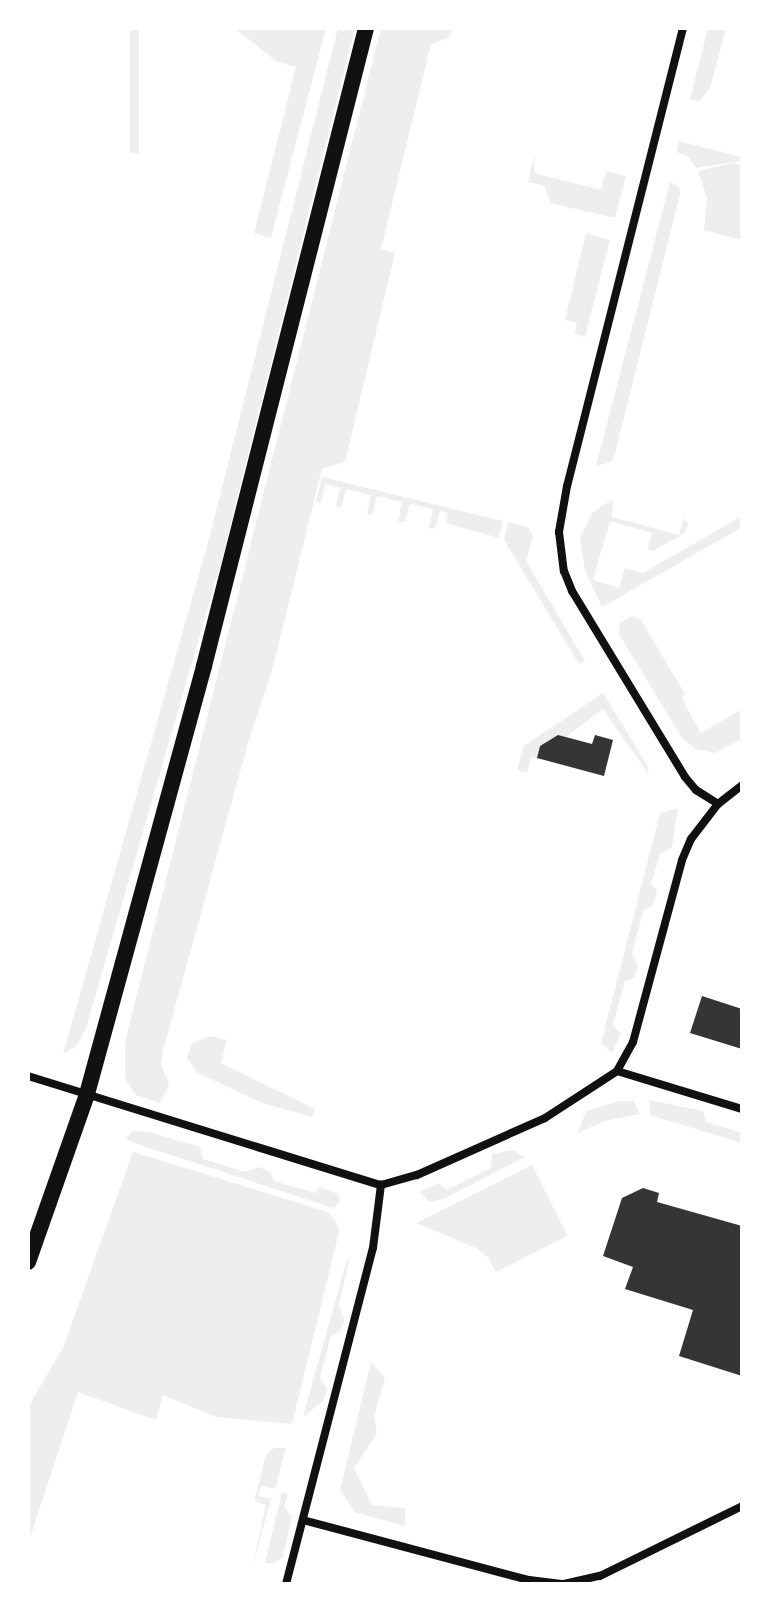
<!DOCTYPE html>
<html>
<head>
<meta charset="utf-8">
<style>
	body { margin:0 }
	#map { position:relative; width:770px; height:1612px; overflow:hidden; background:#fff; font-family:"Public Sans",sans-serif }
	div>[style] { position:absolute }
	.green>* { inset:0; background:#eee; transform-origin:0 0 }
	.building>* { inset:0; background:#353535 }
	.minor>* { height:8px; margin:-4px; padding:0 4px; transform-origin:4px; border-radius:4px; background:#111 }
	.secondary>* { height:16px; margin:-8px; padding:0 8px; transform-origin:8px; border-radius:8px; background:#111 }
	span { translate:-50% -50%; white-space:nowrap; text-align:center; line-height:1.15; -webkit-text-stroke:8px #fff; paint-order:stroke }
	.frame { position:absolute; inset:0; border:30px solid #fff; pointer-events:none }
</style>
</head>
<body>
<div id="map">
	<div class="green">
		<div style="left:130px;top:28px;width:9px;height:125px"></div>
		<div style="clip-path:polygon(234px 28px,326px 28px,271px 238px,254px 233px,296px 67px,276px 61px)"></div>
		<div style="clip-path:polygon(338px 28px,355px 28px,222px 559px,86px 1028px,77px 1046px,63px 1054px,209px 539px)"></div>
		<div style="clip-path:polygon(381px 28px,452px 28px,450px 37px,431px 44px,381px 249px,395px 253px,345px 462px,322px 469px,272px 671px,248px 743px,163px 1051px,161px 1064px,169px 1085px,160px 1103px,136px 1095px,125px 1079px,125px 1042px)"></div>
		<div style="clip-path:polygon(708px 28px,726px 28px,710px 88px,699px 102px,690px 99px)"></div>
		<div style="clip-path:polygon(679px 141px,742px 157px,742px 161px,696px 168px,688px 157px,677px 152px)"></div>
		<div style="clip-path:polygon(535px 153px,534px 173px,601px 190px,606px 171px,626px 176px,615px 218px,550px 203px,545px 186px,528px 182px)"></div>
		<div style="clip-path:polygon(732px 163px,742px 165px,742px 240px,704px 230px,707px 198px,698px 171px)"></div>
		<div style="clip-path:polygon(670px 182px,679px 187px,680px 194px,615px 453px,611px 462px,596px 466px)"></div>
		<div style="clip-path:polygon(586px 233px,610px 240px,585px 337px,574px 334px,577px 323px,565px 320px)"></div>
		<div style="clip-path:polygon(322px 477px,503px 521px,499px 538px,446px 523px,448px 513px,440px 511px,435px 529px,429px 528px,433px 509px,410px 504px,405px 522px,398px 521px,402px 502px,377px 496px,372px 515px,367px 514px,371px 495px,346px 489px,341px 508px,336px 506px,340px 488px,325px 484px,321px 503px,316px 501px)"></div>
		<div style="clip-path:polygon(613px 499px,612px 517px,679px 535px,684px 518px,688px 523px,685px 533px,653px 551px,648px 549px,652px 533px,610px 521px,593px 580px,619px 588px,625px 568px,643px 573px,742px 516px,742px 527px,602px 607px,585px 571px,580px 538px,593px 512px)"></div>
		<div style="clip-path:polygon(508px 522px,528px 527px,533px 536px,526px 561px,585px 661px,579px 664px,504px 540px)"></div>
		<div style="clip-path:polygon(632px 616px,641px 620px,685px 694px,682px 696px,686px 707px,701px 733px,742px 709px,742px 739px,715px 753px,695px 749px,682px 738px,619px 634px,620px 623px)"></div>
		<div style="clip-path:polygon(603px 693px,647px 765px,649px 775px,603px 709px,566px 737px,540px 746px,537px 758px,531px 757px,527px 773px,517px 770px,524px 746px)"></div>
		<div style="clip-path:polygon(678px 808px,672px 847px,660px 854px,651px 884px,657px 891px,653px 905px,643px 911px,632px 953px,638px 965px,635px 978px,625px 981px,613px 1025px,621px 1034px,612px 1053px,601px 1043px,660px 813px)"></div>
		<div style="clip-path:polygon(210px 1036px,227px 1040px,221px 1063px,315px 1109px,312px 1117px,262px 1103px,198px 1073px,187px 1058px,191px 1044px)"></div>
		<div style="clip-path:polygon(649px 1100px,703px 1111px,706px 1122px,742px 1133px,742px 1143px,650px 1115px)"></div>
		<div style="clip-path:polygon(620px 1101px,634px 1101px,640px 1114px,604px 1121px,578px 1133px,586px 1111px)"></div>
		<div style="clip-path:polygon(133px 1131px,149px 1132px,200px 1147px,203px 1159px,245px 1172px,259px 1167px,270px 1172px,274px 1181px,315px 1193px,320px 1187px,338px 1194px,340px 1202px,333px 1208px,131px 1142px,126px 1138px)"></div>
		<div style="clip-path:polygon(513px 1150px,525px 1157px,443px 1199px,430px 1202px,420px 1192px,438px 1183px,447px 1190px,491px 1168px,492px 1154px)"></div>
		<div style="clip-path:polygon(133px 1152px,328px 1212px,337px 1223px,339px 1232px,292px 1424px,216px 1417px,163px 1395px,156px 1420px,78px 1392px,28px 1544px,28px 1407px,63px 1348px)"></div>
		<div style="clip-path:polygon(532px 1165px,567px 1235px,561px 1239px,496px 1272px,488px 1257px,476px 1248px,416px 1223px)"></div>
		<div style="clip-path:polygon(347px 1259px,349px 1262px,339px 1305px,344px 1320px,341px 1330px,331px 1336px,320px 1378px,327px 1388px,324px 1400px,303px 1417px)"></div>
		<div style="clip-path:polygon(371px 1362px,385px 1378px,374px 1416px,377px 1433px,354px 1468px,372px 1505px,405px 1508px,405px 1526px,355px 1512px,340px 1490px)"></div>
		<div style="clip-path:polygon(274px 1448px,286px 1448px,275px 1489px,261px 1486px,259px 1496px,271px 1499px,252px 1569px,266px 1505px,254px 1501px,266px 1455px)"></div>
		<div style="clip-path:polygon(282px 1492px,288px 1494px,284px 1506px,292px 1517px,283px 1557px,275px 1563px,265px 1563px)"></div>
	</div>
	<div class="building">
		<div style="clip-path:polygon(558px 735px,592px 744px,595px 735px,613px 740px,604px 776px,537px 758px,540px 746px)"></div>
		<div style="clip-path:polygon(702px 996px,742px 1009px,742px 1049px,690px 1033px)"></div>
		<div style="clip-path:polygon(643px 1188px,659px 1193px,657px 1202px,742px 1226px,742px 1376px,679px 1356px,693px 1310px,625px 1289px,633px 1267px,603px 1256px,622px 1198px)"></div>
	</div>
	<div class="minor">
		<div style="left:683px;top:28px;width:472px;rotate:104.2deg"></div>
		<div style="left:567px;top:486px;width:47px;rotate:99.9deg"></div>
		<div style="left:559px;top:532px;width:39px;rotate:83deg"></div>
		<div style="left:564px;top:571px;width:22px;rotate:68deg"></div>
		<div style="left:572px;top:591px;width:218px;rotate:58.7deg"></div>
		<div style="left:685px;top:777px;width:17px;rotate:50deg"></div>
		<div style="left:696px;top:790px;width:26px;rotate:32deg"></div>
		<div style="left:617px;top:1071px;width:131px;rotate:16.9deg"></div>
		<div style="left:28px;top:1076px;width:369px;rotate:17.2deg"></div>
		<div style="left:381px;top:1185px;width:37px;rotate:-16deg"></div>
		<div style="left:417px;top:1175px;width:140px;rotate:-24deg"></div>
		<div style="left:545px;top:1118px;width:86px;rotate:-33.1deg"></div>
		<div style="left:617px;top:1071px;width:33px;rotate:-61deg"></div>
		<div style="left:633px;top:1042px;width:188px;rotate:-74.9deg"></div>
		<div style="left:682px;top:860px;width:23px;rotate:-67deg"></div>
		<div style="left:691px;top:839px;width:44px;rotate:-52.4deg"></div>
		<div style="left:718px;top:804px;width:31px;rotate:-38deg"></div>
		<div style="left:303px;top:1520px;width:234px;rotate:14.9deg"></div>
		<div style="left:529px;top:1580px;width:35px;rotate:7deg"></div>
		<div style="left:564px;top:1584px;width:37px;rotate:-13deg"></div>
		<div style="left:600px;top:1576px;width:158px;rotate:-26.2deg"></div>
		<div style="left:286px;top:1584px;width:347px;rotate:-75.5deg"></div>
		<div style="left:373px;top:1248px;width:64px;rotate:-82.8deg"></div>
	</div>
	<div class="secondary">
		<div style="left:28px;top:1262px;width:178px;rotate:-70.6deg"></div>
		<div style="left:87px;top:1094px;width:444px;rotate:-74.7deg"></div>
		<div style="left:204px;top:666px;width:658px;rotate:-75.75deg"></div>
	</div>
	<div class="frame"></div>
</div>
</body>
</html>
